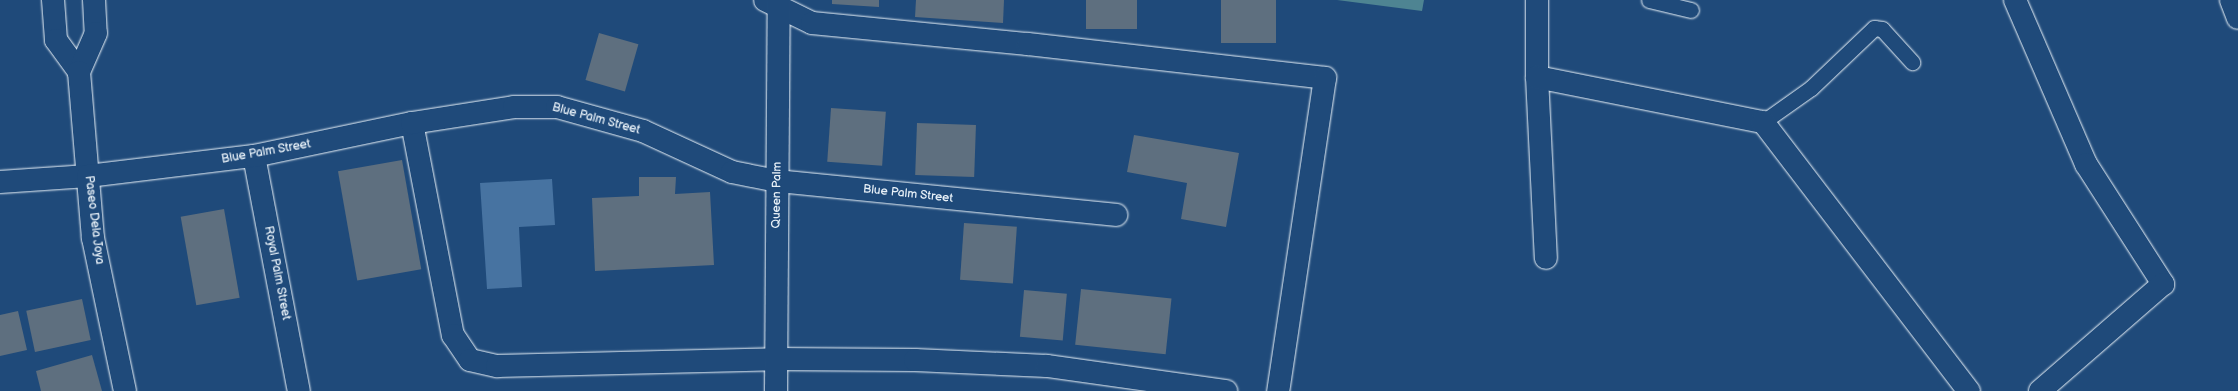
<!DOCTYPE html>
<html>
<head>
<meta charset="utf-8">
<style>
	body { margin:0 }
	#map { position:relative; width:2238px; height:391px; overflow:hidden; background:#1f4a7a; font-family:"Balsamiq Sans",sans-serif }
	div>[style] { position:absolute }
	.green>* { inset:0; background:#4e8492 }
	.water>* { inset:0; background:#4773a1 }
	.building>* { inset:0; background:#5e6f7f; transform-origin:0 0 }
	.roads { filter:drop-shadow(0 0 1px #e8f1f8) drop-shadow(0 0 1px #e8f1f8) }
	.lane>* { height:15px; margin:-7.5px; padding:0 7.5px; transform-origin:7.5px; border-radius:7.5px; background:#1f4a7a }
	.street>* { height:22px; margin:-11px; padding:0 11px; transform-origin:11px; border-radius:11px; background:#1f4a7a }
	span { translate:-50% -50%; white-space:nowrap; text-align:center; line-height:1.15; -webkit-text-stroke:3px #1f4a7a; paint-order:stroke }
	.street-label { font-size:12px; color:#e8f1f8 }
</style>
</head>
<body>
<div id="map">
	<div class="green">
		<div style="clip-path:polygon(1337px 0,1424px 0,1422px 11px)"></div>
	</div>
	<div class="water">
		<div style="clip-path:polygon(552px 179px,555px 225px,519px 227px,522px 287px,487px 289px,480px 183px)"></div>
	</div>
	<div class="building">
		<div style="clip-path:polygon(832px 0,879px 0,879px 7px,832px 4px)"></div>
		<div style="clip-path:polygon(916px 0,1004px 0,1003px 23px,915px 17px)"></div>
		<div style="left:1086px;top:0;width:51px;height:29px"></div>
		<div style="left:1221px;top:0;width:55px;height:43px"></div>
		<div style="left:599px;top:33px;width:41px;height:49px;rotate:16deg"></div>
		<div style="left:831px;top:108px;width:55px;height:54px;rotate:4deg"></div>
		<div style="left:917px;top:123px;width:59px;height:52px;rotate:2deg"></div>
		<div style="clip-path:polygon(1134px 135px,1239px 153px,1226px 227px,1181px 219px,1187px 183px,1127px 172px)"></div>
		<div style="left:402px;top:160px;width:111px;height:65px;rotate:80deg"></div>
		<div style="clip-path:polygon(639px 177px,676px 177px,675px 194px,710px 192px,714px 265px,595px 271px,592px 198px,639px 196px)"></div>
		<div style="left:224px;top:209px;width:90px;height:44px;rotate:80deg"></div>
		<div style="left:964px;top:223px;width:53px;height:57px;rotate:4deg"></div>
		<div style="left:1081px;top:289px;width:91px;height:56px;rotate:6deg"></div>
		<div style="left:1024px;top:290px;width:43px;height:47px;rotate:5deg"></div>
		<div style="left:82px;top:299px;width:42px;height:57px;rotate:78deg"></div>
		<div style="clip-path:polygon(18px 311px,27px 350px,0 356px,0 315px)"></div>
		<div style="clip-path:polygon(92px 355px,102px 391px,41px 391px,36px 371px)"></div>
	</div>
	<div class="roads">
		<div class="lane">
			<div style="left:1649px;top:0;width:43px;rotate:13.4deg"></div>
			<div style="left:1763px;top:122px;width:59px;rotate:-35.3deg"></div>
			<div style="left:1811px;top:88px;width:87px;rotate:-43.6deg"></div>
			<div style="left:1874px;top:28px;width:8px;rotate:7deg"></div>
			<div style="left:1882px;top:29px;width:45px;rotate:47.7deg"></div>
		</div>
		<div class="street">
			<div style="left:53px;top:0;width:40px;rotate:85.7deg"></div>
			<div style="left:56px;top:40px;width:39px;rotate:54deg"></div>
			<div style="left:94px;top:0;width:33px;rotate:87deg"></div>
			<div style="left:96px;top:33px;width:43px;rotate:113.6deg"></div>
			<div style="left:79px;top:72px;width:167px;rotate:85.2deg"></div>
			<div style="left:93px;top:238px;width:156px;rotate:78.2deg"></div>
			<div style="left:765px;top:0;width:52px;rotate:26.1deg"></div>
			<div style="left:812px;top:23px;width:217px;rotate:5.6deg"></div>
			<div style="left:1028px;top:44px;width:299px;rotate:6.5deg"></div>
			<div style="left:1325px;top:78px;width:317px;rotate:98.5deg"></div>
			<div style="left:1537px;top:0;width:77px;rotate:90deg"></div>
			<div style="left:1537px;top:77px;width:181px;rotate:87.2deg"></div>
			<div style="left:2015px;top:0;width:179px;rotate:66.6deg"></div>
			<div style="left:2086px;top:164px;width:143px;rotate:57.3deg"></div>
			<div style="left:2163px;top:284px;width:163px;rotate:139deg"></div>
			<div style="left:2231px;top:0;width:19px;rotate:69deg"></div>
			<div style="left:1537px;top:77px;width:230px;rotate:11.3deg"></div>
			<div style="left:1763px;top:122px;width:339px;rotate:52.6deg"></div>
			<div style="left:412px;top:123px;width:216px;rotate:79.1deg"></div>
			<div style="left:453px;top:335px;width:30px;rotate:56deg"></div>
			<div style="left:470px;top:360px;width:28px;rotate:13deg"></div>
			<div style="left:497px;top:366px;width:279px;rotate:-1.4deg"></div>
			<div style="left:776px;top:359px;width:139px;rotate:0.4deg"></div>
			<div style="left:915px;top:360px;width:132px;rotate:2.6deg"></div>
			<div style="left:1047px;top:366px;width:181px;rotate:8deg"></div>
			<div style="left:254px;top:156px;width:239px;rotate:79.2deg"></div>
			<div style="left:0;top:182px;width:88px;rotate:-3.9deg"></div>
			<div style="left:88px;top:176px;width:167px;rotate:-6.9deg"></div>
			<div style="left:254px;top:156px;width:161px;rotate:-11.8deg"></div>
			<div style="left:412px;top:123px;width:103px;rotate:-8.9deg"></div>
			<div style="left:514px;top:107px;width:43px"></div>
			<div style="left:557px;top:107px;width:89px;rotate:15.6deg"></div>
			<div style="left:643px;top:131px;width:98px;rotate:24.7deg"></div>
			<div style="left:732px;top:172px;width:46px;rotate:11.3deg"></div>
			<div style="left:777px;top:181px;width:341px;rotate:5.7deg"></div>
			<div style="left:776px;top:391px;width:391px;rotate:-89.6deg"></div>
		</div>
	</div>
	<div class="street-label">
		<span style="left:596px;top:119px;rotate:15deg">Blue Palm Street</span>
		<span style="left:266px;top:152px;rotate:-10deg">Blue Palm Street</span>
		<span style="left:908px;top:194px;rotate:6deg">Blue Palm Street</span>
		<span style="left:777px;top:195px;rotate:-89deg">Queen Palm</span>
		<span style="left:94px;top:220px;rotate:83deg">Paseo Dela Joya</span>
		<span style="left:277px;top:273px;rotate:79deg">Royal Palm Street</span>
	</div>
</div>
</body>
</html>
